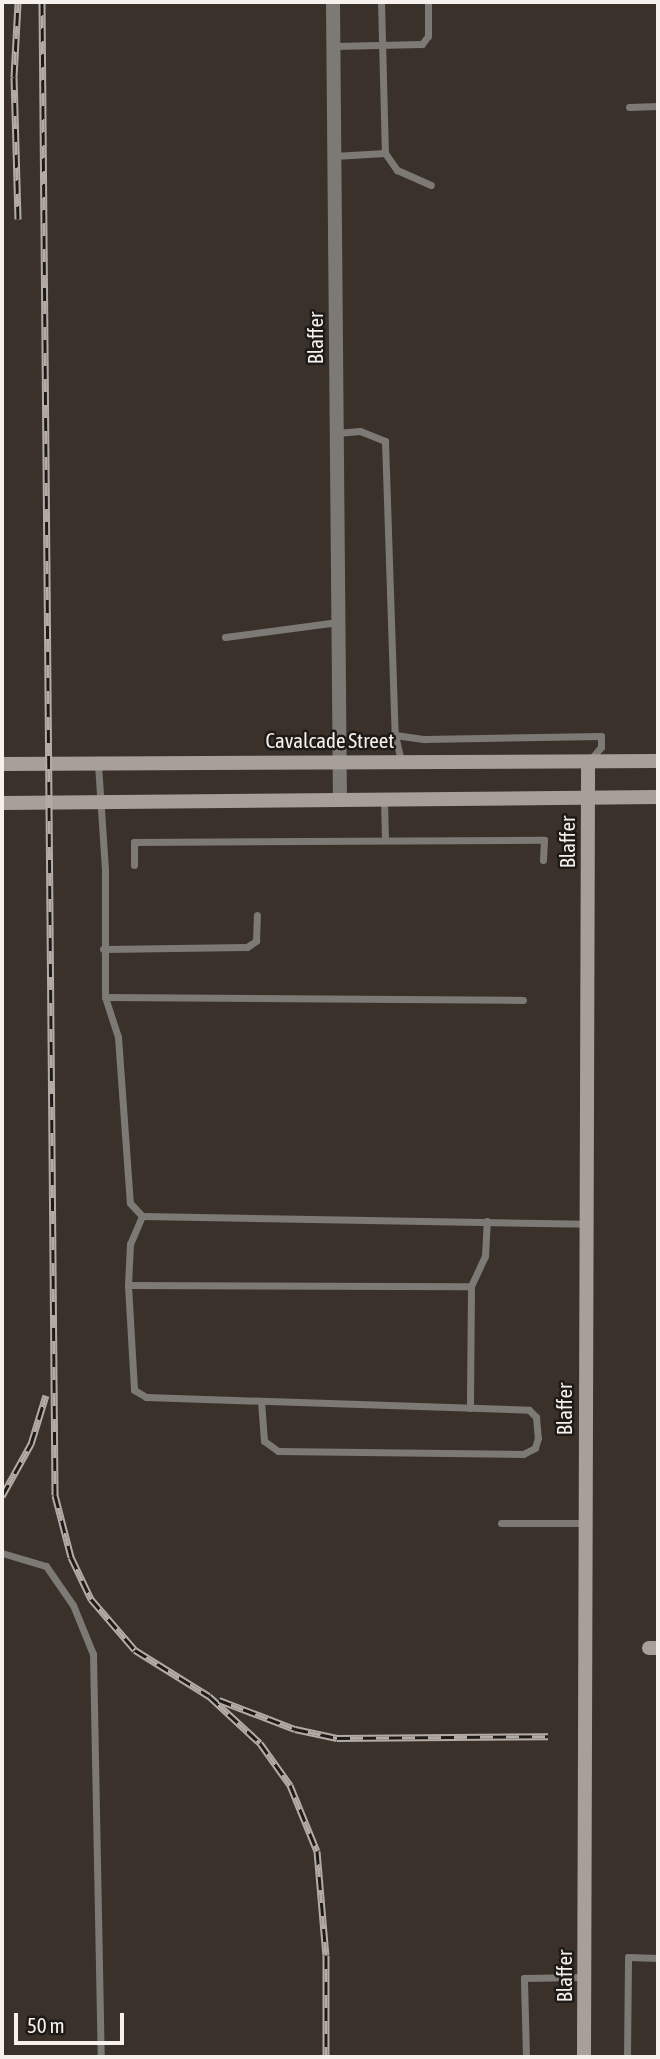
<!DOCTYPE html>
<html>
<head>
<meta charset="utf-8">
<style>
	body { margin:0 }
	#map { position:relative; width:660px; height:2059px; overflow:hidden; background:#3a312b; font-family:"Asap Condensed",sans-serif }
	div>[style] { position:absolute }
	.lane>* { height:7px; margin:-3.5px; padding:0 3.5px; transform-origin:3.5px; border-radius:3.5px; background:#7d7975 }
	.street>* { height:14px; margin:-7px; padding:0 7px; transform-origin:7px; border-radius:7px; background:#7d7975 }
	.secondary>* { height:14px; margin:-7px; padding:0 7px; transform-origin:7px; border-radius:7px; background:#a7a09a }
	.rail>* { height:7px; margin-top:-3.5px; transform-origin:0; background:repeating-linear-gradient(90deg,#1e1a17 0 13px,#b2aba6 0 26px); box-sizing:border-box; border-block:2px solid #b2aba6 }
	span { translate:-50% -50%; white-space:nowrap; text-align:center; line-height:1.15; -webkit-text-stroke:5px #1e1a17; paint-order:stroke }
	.street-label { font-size:21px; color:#f7f1ed }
	.frame { position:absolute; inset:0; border:4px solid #f7f1ed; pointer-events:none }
	.scale { position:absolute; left:14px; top:2013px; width:110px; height:32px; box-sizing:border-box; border:4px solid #f7f1ed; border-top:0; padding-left:9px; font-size:21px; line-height:24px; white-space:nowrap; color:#f7f1ed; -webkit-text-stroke:5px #1e1a17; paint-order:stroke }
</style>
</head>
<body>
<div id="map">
	<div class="lane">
		<div style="left:381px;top:2px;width:151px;rotate:88.5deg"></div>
		<div style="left:385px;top:153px;width:21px;rotate:55deg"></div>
		<div style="left:397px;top:170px;width:37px;rotate:24deg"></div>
		<div style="left:334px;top:46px;width:88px;rotate:-1.3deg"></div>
		<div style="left:422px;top:44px;width:10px;rotate:-53deg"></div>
		<div style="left:428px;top:36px;width:34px;rotate:-90deg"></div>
		<div style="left:629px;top:107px;width:29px;rotate:-2deg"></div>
		<div style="left:334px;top:156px;width:51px;rotate:-3.4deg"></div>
		<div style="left:337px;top:433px;width:23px;rotate:-5deg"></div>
		<div style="left:360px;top:431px;width:27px;rotate:22deg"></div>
		<div style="left:385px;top:441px;width:294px;rotate:88.1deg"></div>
		<div style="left:395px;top:735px;width:30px;rotate:8deg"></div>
		<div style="left:425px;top:739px;width:176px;rotate:-1deg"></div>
		<div style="left:601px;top:736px;width:11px;rotate:90deg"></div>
		<div style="left:601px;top:747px;width:17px;rotate:130deg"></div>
		<div style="left:225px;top:637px;width:114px;rotate:-7.6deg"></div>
		<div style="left:395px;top:735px;width:27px;rotate:77deg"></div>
		<div style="left:98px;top:764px;width:106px;rotate:86.2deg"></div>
		<div style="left:105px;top:870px;width:127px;rotate:90deg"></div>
		<div style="left:105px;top:997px;width:42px;rotate:72deg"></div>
		<div style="left:118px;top:1037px;width:166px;rotate:85.9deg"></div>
		<div style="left:130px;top:1203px;width:18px;rotate:47deg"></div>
		<div style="left:142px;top:1216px;width:444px;rotate:1deg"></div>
		<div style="left:384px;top:799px;width:41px;rotate:88.6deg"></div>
		<div style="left:134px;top:865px;width:23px;rotate:-90deg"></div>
		<div style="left:134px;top:842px;width:410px;rotate:-0.3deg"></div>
		<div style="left:544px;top:840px;width:20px;rotate:93deg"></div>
		<div style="left:103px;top:949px;width:144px;rotate:-0.8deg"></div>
		<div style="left:247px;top:947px;width:11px;rotate:-34deg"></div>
		<div style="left:256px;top:941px;width:26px;rotate:-88deg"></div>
		<div style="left:105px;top:997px;width:418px;rotate:0.4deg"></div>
		<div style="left:142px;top:1216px;width:30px;rotate:113deg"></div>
		<div style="left:130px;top:1244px;width:41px;rotate:92.8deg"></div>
		<div style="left:128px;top:1285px;width:105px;rotate:86.7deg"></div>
		<div style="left:134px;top:1390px;width:14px;rotate:30deg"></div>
		<div style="left:146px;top:1397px;width:383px;rotate:1.9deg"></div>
		<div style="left:529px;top:1410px;width:10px;rotate:45deg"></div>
		<div style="left:536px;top:1417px;width:21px;rotate:85deg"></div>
		<div style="left:538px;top:1438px;width:10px;rotate:107deg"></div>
		<div style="left:535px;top:1448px;width:13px;rotate:153deg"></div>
		<div style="left:523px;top:1454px;width:245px;rotate:-179.3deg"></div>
		<div style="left:278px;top:1451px;width:17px;rotate:-144deg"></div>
		<div style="left:264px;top:1441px;width:40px;rotate:-94.3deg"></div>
		<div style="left:128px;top:1285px;width:343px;rotate:0.2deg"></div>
		<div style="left:471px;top:1286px;width:122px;rotate:90.5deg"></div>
		<div style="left:471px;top:1286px;width:33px;rotate:-65deg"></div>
		<div style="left:485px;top:1256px;width:35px;rotate:-87deg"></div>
		<div style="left:501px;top:1523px;width:85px"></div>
		<div style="left:2px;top:1553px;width:46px;rotate:16.5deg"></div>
		<div style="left:46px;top:1566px;width:47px;rotate:55.3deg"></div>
		<div style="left:73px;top:1605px;width:53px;rotate:67.8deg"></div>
		<div style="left:93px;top:1654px;width:403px;rotate:88.9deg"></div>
		<div style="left:526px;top:2057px;width:79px;rotate:-91.5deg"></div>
		<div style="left:524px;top:1978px;width:60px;rotate:-1deg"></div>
		<div style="left:627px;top:2057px;width:100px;rotate:-89.4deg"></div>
		<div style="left:628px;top:1957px;width:30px;rotate:2deg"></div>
	</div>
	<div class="street">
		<div style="left:333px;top:2px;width:797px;rotate:89.5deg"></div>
	</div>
	<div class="secondary">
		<div style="left:2px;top:764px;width:656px;rotate:-0.26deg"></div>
		<div style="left:2px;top:803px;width:656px;rotate:-0.52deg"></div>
		<div style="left:649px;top:1648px;width:9px"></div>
		<div style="left:584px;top:2057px;width:1295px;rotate:-89.82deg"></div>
	</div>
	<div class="rail">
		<div style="left:42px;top:2px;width:1493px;rotate:89.5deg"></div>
		<div style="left:55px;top:1495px;width:64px;rotate:75.5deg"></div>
		<div style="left:71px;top:1557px;width:47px;rotate:64.5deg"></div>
		<div style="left:91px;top:1599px;width:67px;rotate:49.2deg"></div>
		<div style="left:135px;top:1650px;width:87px;rotate:31.9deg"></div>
		<div style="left:209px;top:1696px;width:69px;rotate:42.7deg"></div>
		<div style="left:260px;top:1743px;width:52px;rotate:54.5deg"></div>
		<div style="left:290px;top:1785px;width:71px;rotate:67.8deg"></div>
		<div style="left:317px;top:1851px;width:104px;rotate:85.1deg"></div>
		<div style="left:326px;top:1955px;width:102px;rotate:90deg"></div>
		<div style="left:18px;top:219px;width:142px;rotate:-91.6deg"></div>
		<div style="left:14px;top:77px;width:75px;rotate:-86.9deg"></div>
		<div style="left:2px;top:1496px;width:60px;rotate:-60.9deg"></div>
		<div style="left:31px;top:1444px;width:51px;rotate:-73deg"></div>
		<div style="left:219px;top:1700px;width:81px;rotate:20.9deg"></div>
		<div style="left:295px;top:1729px;width:43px;rotate:12.1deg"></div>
		<div style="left:337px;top:1738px;width:211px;rotate:-0.5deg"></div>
	</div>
	<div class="street-label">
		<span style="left:315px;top:338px;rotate:-90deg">Blaffer</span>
		<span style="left:330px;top:740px">Cavalcade Street</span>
		<span style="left:567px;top:842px;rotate:-90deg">Blaffer</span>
		<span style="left:564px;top:1409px;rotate:-90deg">Blaffer</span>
		<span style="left:564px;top:1976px;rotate:-90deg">Blaffer</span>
	</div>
	<div class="frame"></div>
	<div class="scale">50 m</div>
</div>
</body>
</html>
